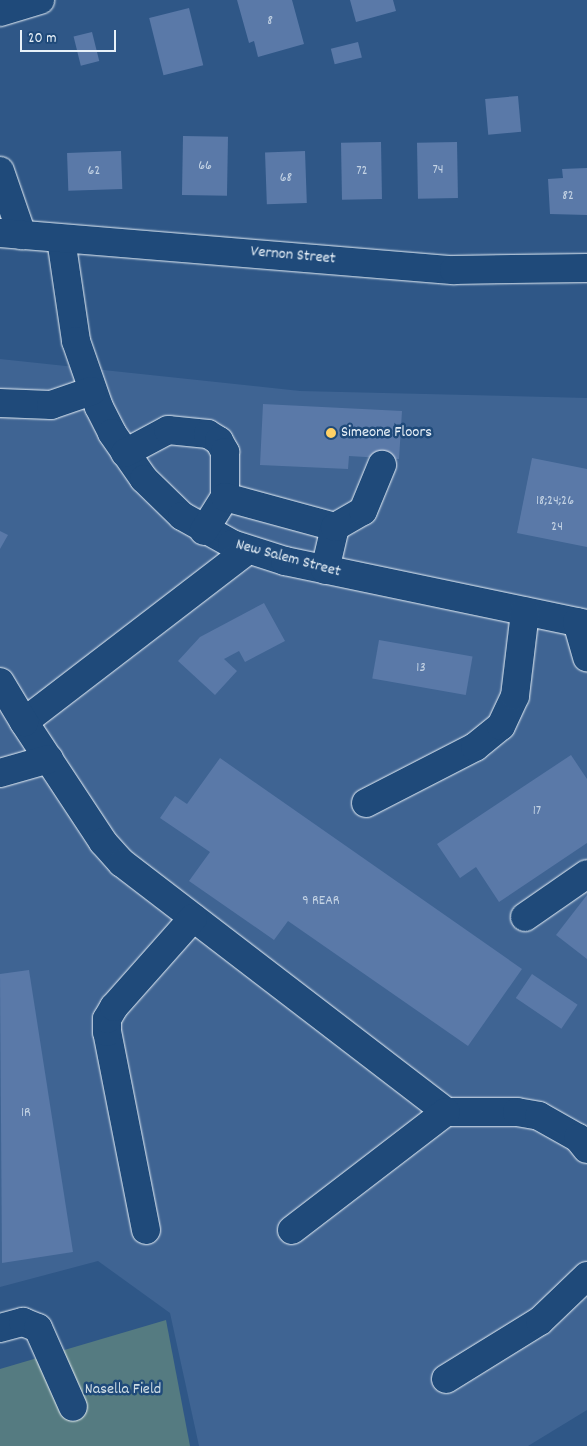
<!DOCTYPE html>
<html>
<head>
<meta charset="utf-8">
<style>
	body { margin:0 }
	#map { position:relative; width:587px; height:1446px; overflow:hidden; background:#2f5787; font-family:Dekko,sans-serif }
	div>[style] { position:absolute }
	.built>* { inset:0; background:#3f6493 }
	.green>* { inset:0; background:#557b81 }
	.building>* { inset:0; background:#5a79a8; transform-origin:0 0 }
	.roads { filter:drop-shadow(0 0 1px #e8f1f8) drop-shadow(0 0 1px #e8f1f8) }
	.minor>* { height:28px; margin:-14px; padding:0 14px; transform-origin:14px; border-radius:14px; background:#1f4a7a }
	.major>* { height:28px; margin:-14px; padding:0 14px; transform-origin:14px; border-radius:14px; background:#1f4a7a }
	.dots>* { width:14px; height:14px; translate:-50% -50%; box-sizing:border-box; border:2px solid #1f4a7a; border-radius:50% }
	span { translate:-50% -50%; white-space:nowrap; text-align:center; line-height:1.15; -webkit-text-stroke:5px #1f4a7a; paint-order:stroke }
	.number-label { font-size:14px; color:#c4d3e4 }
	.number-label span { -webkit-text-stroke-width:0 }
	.street-label { font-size:16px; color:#e8f1f8 }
	.poi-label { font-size:16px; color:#e8f1f8 }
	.left { translate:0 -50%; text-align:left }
	.park-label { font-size:16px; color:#d2dfe6 }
	.scale { position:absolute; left:20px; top:30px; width:96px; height:22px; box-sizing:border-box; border:2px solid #e8f1f8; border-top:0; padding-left:6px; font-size:15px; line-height:18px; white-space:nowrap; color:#e8f1f8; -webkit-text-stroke:4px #1f4a7a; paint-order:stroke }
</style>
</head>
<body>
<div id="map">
	<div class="built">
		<div style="clip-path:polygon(0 359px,300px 391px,587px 398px,587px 1410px,528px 1446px,199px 1446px,170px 1313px,98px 1261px,0 1287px)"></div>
	</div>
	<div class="green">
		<div style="clip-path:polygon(166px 1320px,190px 1446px,0 1446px,0 1369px)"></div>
	</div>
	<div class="building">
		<div style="clip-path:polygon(237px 0,292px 0,304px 44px,258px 57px,254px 41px,249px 43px)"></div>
		<div style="clip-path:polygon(350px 0,393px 0,396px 11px,356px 22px)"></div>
		<div style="left:189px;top:8px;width:59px;height:41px;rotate:76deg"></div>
		<div style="left:92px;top:32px;width:30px;height:19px;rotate:76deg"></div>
		<div style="left:358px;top:42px;width:16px;height:28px;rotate:76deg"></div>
		<div style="left:518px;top:96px;width:36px;height:33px;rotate:85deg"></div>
		<div style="left:183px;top:136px;width:45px;height:59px;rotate:1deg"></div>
		<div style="left:381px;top:142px;width:57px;height:40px;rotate:89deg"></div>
		<div style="left:457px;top:142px;width:56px;height:40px;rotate:89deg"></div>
		<div style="left:121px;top:151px;width:38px;height:54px;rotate:88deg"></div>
		<div style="left:305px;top:151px;width:52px;height:40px;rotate:88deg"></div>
		<div style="clip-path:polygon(587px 168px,587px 215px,550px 214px,548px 179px,563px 178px,562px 169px)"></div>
		<div style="clip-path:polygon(263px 404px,402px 411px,399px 459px,349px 456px,348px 469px,260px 465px)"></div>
		<div style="clip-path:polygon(532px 458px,587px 469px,587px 547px,517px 533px)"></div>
		<div style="clip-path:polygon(0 531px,8px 535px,0 549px)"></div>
		<div style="clip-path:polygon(264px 603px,285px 641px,245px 662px,239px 651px,224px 659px,237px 671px,215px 695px,178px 661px,200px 637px)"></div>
		<div style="left:379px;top:640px;width:95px;height:39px;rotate:10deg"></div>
		<div style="clip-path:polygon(571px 755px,587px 779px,587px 843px,499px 902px,476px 867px,460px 878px,437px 844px)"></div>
		<div style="clip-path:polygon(220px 758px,522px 969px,468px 1046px,288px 921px,274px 940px,189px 881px,210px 852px,160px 818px,175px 796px,187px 804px)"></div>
		<div style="clip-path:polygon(587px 895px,587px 959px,556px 935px)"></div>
		<div style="clip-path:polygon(29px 970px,73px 1252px,2px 1263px,0 974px)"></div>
		<div style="left:532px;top:974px;width:55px;height:29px;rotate:34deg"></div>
	</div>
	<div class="roads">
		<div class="minor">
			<div style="left:0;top:12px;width:42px;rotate:-16.7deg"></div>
			<div style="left:0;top:171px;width:68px;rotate:71deg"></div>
			<div style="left:61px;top:239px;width:103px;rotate:81.6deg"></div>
			<div style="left:76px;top:341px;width:70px;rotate:70.8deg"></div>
			<div style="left:99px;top:407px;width:29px;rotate:63deg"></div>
			<div style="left:112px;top:433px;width:56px;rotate:55.2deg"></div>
			<div style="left:144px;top:479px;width:53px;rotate:44.2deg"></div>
			<div style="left:182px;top:516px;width:57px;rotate:29.2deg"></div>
			<div style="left:232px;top:544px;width:56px;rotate:17.8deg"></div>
			<div style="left:285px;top:561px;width:309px;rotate:11.8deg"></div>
			<div style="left:0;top:403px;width:51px;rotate:2.2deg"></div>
			<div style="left:51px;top:405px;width:43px;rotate:-18.9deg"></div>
			<div style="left:125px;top:453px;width:49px;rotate:-28.1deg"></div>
			<div style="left:168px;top:430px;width:40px;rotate:5.7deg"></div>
			<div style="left:208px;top:434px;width:13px;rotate:32deg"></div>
			<div style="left:219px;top:441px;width:13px;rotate:61deg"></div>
			<div style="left:225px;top:452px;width:45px;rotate:90deg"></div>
			<div style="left:225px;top:497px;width:40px;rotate:122deg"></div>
			<div style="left:225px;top:497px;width:114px;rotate:15.3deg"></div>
			<div style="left:335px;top:527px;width:44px;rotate:103.1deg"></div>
			<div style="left:335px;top:527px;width:32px;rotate:-30deg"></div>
			<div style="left:363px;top:511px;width:50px;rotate:-67.6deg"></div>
			<div style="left:248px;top:550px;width:282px;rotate:142.5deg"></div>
			<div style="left:24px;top:722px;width:144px;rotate:56.6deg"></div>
			<div style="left:103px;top:842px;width:28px;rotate:48deg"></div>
			<div style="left:122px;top:863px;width:409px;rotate:37.5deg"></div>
			<div style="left:446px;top:1112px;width:71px"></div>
			<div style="left:517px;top:1112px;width:22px;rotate:10deg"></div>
			<div style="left:539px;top:1116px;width:45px;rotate:29.4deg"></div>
			<div style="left:578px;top:1138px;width:14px;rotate:51deg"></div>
			<div style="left:577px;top:622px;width:37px;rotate:74deg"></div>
			<div style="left:0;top:682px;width:47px;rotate:59deg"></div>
			<div style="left:0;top:773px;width:51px;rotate:-15.9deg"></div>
			<div style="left:366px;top:803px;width:123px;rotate:-27.2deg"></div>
			<div style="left:475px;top:747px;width:33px;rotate:-39deg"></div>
			<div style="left:501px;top:726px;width:33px;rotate:-65deg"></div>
			<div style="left:515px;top:696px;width:85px;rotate:-83.2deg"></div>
			<div style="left:525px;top:917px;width:75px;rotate:-34.7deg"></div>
			<div style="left:146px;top:1230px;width:202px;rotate:-101.1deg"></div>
			<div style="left:107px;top:1032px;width:13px;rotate:-90deg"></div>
			<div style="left:107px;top:1019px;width:14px;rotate:-60deg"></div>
			<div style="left:114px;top:1007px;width:119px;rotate:-48.4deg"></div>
			<div style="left:292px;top:1230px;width:194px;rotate:-37.5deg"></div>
			<div style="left:0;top:1328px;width:24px;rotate:-15deg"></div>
			<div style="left:23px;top:1322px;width:16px;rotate:22deg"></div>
			<div style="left:38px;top:1328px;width:86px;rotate:66.1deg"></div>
			<div style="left:446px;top:1379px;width:110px;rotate:-31.7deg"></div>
			<div style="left:540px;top:1321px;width:65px;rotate:-43.8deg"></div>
		</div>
		<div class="major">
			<div style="left:0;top:233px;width:456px;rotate:4.7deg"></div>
			<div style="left:454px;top:270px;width:133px;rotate:-0.9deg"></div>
		</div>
	</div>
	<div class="dots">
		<div style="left:331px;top:433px;background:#ffd166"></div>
	</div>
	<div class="number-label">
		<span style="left:270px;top:21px">8</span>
		<span style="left:205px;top:166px">66</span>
		<span style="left:438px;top:170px">74</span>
		<span style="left:94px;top:171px">62</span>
		<span style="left:362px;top:171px">72</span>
		<span style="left:286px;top:178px">68</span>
		<span style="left:568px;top:196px">82</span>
		<span style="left:555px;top:501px">18;24;26</span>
		<span style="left:557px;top:527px">24</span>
		<span style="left:421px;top:668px">13</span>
		<span style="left:537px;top:811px">17</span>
		<span style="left:321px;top:901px">9 REAR</span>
		<span style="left:26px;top:1113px">1R</span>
	</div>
	<div class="street-label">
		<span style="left:293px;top:256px;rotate:5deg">Vernon Street</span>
		<span style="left:288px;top:559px;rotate:15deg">New Salem Street</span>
	</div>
	<div class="poi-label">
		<span class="left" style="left:341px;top:433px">Simeone Floors</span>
	</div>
	<div class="park-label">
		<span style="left:123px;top:1390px">Nasella Field</span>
	</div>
	<div class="scale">20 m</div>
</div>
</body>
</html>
